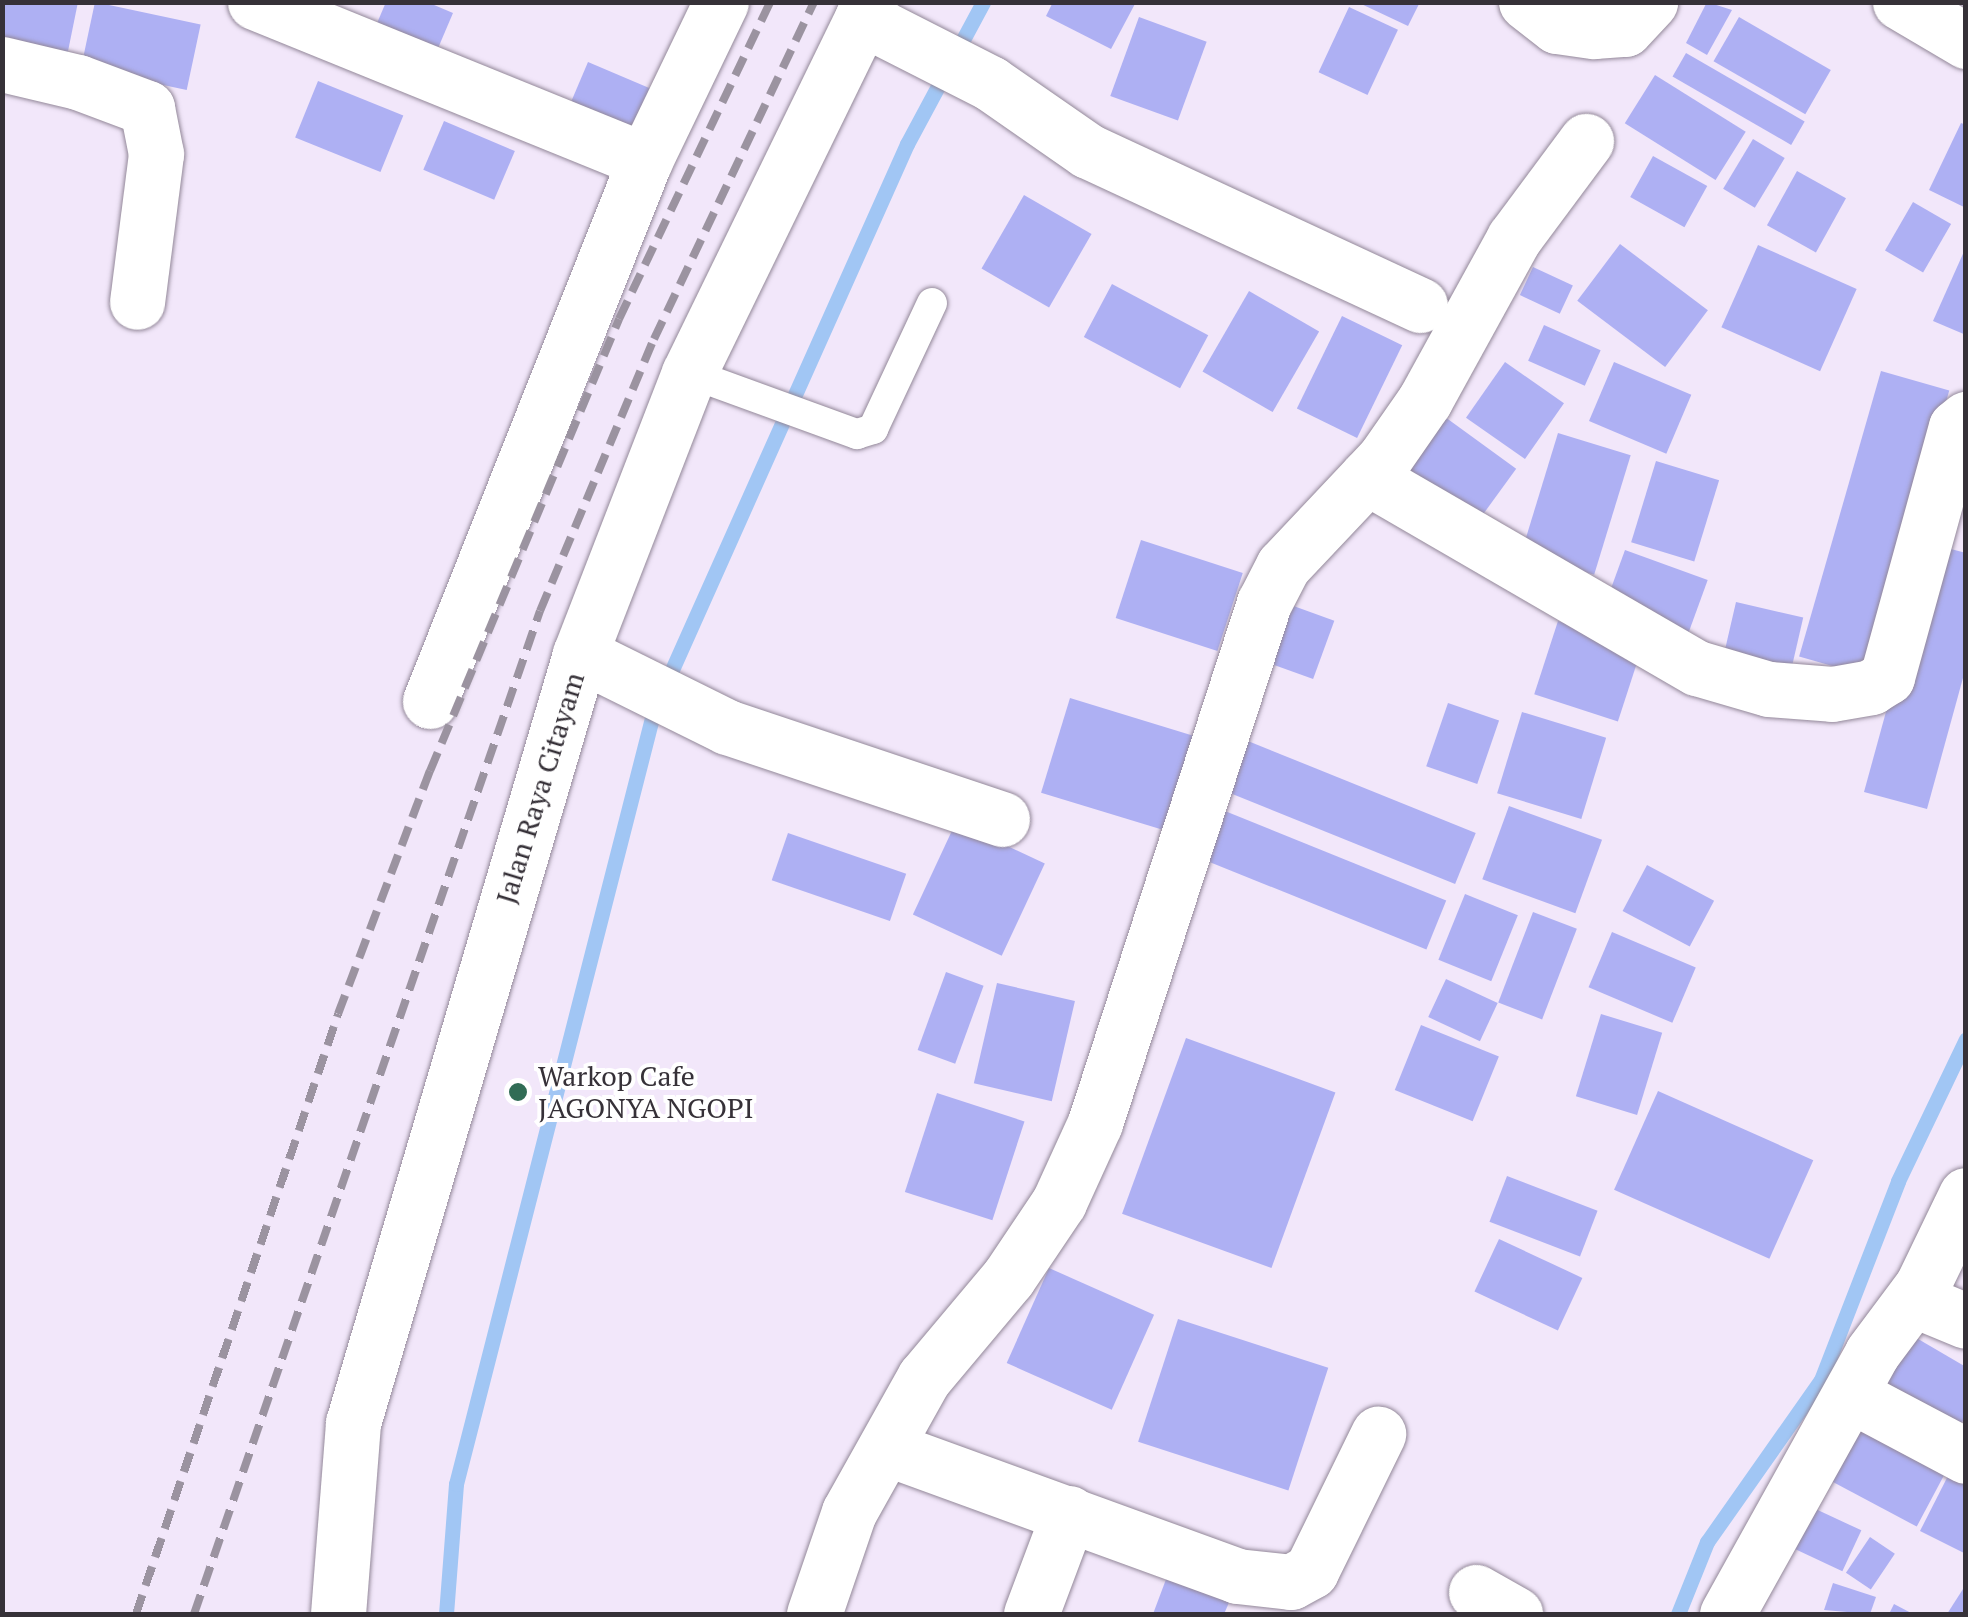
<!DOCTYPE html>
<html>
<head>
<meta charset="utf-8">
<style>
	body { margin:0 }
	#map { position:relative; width:1968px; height:1617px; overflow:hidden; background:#f2e7fa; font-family:"PT Serif",serif }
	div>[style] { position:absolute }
	.stream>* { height:15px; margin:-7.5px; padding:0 7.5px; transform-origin:7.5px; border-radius:7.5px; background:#a1c6f4 }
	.building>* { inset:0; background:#aeb0f3; transform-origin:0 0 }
	.roads { filter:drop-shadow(0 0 2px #938899) drop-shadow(0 0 2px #938899) }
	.service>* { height:30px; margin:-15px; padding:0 15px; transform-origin:15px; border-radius:15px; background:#fff }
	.minor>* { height:55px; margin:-27.5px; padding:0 27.5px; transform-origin:27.5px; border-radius:27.5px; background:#fff }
	.primary>* { height:55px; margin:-27.5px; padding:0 27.5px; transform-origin:27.5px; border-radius:27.5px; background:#fff }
	.rail>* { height:8px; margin-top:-4px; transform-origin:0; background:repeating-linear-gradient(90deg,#9b93a0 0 20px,transparent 0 30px) }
	.dots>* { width:28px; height:28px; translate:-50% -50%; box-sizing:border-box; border:5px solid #fff; border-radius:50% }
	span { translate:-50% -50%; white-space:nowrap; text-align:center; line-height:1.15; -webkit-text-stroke:8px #fff; paint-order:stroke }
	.street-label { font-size:28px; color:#363138 }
	.poi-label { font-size:28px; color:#363138 }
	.left { translate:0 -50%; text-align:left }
	.frame { position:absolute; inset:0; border:5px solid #363138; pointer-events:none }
</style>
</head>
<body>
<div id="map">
	<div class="stream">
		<div style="left:446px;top:1614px;width:130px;rotate:-85.6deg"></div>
		<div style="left:456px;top:1484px;width:799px;rotate:-75.65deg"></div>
		<div style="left:654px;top:710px;width:620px;rotate:-65.92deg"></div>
		<div style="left:907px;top:144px;width:161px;rotate:-61.8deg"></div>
		<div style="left:1678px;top:1614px;width:78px;rotate:-68.1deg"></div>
		<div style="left:1707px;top:1542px;width:198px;rotate:-54.9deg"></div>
		<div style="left:1821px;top:1380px;width:213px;rotate:-68.8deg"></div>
		<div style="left:1898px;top:1181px;width:157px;rotate:-64.4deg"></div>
	</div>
	<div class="building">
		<div style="clip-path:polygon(2px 2px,78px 2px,66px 61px,2px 48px)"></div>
		<div style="left:95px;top:2px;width:108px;height:67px;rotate:12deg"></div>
		<div style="clip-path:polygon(386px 2px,427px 2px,453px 13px,430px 67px,369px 42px)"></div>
		<div style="clip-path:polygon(1053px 2px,1136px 2px,1111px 49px,1046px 16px)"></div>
		<div style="clip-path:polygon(1357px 2px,1420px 2px,1408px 26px)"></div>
		<div style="clip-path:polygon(1707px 2px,1732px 10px,1707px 55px,1686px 43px)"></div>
		<div style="left:1349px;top:7px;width:54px;height:72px;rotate:25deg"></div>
		<div style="left:1139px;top:17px;width:72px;height:84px;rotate:20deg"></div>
		<div style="left:1739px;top:17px;width:106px;height:51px;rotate:30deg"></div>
		<div style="left:1686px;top:53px;width:137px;height:27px;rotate:30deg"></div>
		<div style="left:588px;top:62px;width:85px;height:53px;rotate:23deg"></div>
		<div style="left:1655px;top:75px;width:107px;height:57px;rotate:32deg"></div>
		<div style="left:318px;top:81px;width:92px;height:61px;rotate:22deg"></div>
		<div style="left:444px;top:121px;width:77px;height:53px;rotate:23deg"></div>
		<div style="clip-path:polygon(1961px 123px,1966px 125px,1966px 208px,1929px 190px)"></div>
		<div style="left:1753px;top:139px;width:37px;height:58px;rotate:31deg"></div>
		<div style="left:1653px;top:156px;width:62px;height:47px;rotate:29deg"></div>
		<div style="left:1797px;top:171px;width:56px;height:62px;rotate:29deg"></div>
		<div style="left:1024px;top:195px;width:78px;height:85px;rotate:30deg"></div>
		<div style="left:1913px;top:202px;width:44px;height:56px;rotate:30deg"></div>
		<div style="left:1620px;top:244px;width:110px;height:71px;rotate:37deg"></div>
		<div style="left:1758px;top:245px;width:108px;height:90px;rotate:24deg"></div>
		<div style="clip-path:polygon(1966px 247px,1966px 335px,1933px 321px)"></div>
		<div style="left:1533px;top:267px;width:44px;height:31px;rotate:25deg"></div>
		<div style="left:1112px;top:284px;width:109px;height:60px;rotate:28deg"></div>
		<div style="left:1249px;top:291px;width:81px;height:93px;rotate:30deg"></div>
		<div style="left:1342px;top:316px;width:67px;height:103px;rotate:26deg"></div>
		<div style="left:1544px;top:325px;width:62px;height:39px;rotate:24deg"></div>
		<div style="left:1505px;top:362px;width:72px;height:68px;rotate:35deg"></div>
		<div style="left:1614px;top:362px;width:84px;height:64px;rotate:23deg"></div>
		<div style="left:1881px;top:371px;width:71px;height:297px;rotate:16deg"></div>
		<div style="left:1445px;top:417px;width:88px;height:74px;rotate:36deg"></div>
		<div style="left:1558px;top:433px;width:76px;height:125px;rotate:17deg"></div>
		<div style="left:1656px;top:461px;width:66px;height:85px;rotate:17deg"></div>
		<div style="left:1141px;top:540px;width:107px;height:82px;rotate:18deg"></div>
		<div style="clip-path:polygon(1932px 544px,1966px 553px,1966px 667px,1927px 809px,1864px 792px)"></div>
		<div style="left:1625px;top:550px;width:88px;height:63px;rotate:20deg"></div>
		<div style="left:1277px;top:600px;width:61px;height:62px;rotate:20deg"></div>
		<div style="left:1736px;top:602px;width:69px;height:60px;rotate:13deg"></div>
		<div style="left:1558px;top:621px;width:88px;height:77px;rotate:18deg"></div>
		<div style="left:1070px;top:698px;width:134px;height:99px;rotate:17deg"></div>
		<div style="left:1448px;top:703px;width:54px;height:67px;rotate:19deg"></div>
		<div style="left:1522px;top:712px;width:88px;height:85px;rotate:17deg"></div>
		<div style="left:1243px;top:739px;width:251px;height:55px;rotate:22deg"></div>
		<div style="left:1509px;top:806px;width:99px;height:78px;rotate:20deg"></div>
		<div style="left:1220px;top:809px;width:244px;height:53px;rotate:22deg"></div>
		<div style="left:956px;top:822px;width:98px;height:102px;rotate:25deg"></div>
		<div style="left:788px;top:833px;width:125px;height:50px;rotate:19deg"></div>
		<div style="left:1647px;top:865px;width:76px;height:52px;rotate:28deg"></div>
		<div style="left:1465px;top:894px;width:57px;height:71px;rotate:22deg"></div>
		<div style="left:1533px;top:912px;width:47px;height:97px;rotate:21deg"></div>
		<div style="left:1612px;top:932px;width:91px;height:60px;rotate:23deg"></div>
		<div style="left:946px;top:972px;width:40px;height:83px;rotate:20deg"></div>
		<div style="left:1446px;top:979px;width:57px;height:42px;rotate:25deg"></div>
		<div style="left:997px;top:983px;width:80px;height:103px;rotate:13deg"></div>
		<div style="left:1601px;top:1014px;width:64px;height:86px;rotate:17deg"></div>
		<div style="left:1421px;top:1025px;width:84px;height:70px;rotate:22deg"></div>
		<div style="left:1186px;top:1038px;width:159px;height:187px;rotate:20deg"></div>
		<div style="left:1658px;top:1091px;width:170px;height:108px;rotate:24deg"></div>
		<div style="left:937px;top:1093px;width:92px;height:104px;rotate:18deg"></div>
		<div style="left:1507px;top:1176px;width:97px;height:49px;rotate:21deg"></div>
		<div style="left:1499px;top:1239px;width:92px;height:58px;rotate:25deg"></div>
		<div style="left:1049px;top:1268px;width:115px;height:104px;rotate:24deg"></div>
		<div style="left:1178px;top:1319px;width:158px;height:129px;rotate:18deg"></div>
		<div style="clip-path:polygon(1913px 1336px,1966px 1367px,1966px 1416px,1955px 1433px,1881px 1387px)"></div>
		<div style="left:1848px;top:1413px;width:114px;height:68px;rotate:28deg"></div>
		<div style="clip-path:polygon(1952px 1468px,1966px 1475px,1966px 1554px,1920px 1531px)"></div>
		<div style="left:1807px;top:1505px;width:60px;height:45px;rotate:25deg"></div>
		<div style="left:1870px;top:1537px;width:30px;height:43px;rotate:34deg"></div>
		<div style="clip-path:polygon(1168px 1574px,1231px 1598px,1224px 1614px,1153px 1614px)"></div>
		<div style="clip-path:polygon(1833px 1583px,1876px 1597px,1870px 1614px,1824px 1610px)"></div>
		<div style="clip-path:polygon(1963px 1589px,1966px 1614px,1947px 1614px)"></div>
		<div style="clip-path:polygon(1894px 1604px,1913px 1614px,1889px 1614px)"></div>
	</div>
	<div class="roads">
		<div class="service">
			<div style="left:689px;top:373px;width:179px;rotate:20deg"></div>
			<div style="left:857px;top:434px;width:17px;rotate:-17deg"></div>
			<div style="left:873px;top:429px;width:139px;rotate:-64.9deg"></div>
		</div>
		<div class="minor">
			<div style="left:255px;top:2px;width:421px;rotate:22.1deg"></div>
			<div style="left:1526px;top:2px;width:39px;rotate:38deg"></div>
			<div style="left:1557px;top:26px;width:37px;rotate:8deg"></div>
			<div style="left:1594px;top:31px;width:31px;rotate:-4deg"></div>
			<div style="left:1625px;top:29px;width:37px;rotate:-47deg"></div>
			<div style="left:1900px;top:2px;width:77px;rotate:30.6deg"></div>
			<div style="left:862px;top:18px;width:144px;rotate:26.9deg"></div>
			<div style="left:990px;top:83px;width:119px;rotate:34.8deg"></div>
			<div style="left:1088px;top:151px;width:366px;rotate:24.9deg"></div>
			<div style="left:2px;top:64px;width:78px;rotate:13.3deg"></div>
			<div style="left:78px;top:82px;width:74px;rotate:20.6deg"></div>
			<div style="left:147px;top:108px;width:47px;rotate:78.9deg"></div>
			<div style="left:156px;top:154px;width:149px;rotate:97.3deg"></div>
			<div style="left:1367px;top:477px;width:381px;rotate:30.1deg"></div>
			<div style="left:1697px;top:668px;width:75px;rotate:16.3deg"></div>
			<div style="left:1769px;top:689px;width:63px;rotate:4.5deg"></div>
			<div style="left:1832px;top:694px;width:40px;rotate:-10deg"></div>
			<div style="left:1871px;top:687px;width:19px;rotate:-32deg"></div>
			<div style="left:1887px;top:677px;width:259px;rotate:-74.6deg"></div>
			<div style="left:1956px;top:427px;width:13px;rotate:-39deg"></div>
			<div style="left:580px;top:654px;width:164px;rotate:26.4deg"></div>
			<div style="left:727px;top:727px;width:290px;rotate:18.5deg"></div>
			<div style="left:430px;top:701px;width:582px;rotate:-68.33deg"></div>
			<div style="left:645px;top:160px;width:175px;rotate:-64.3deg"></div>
			<div style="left:1913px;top:1299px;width:57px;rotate:22.5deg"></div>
			<div style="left:1851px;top:1395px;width:130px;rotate:27.9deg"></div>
			<div style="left:886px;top:1448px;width:374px;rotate:20deg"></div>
			<div style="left:1237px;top:1576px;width:54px;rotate:6.3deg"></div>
			<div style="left:1291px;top:1582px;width:23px;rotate:-29deg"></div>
			<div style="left:1311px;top:1571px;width:153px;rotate:-63.9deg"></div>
			<div style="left:1476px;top:1592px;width:45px;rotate:29.4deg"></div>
			<div style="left:814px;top:1614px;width:108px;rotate:-71.1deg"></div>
			<div style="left:849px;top:1512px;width:154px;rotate:-60.8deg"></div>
			<div style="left:924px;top:1378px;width:131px;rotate:-50deg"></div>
			<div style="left:1008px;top:1278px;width:92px;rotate:-56.1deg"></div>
			<div style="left:1059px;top:1202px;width:87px;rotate:-65.5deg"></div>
			<div style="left:1095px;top:1123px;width:547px;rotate:-72deg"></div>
			<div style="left:1264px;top:603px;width:42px;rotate:-62.8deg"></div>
			<div style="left:1283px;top:566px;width:147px;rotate:-46.7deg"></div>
			<div style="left:1384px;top:459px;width:72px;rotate:-55.2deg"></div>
			<div style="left:1425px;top:400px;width:185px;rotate:-61.2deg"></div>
			<div style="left:1514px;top:238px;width:121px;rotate:-53.4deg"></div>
			<div style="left:1031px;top:1614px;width:108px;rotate:-69.4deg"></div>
			<div style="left:1727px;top:1614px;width:299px;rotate:-60.9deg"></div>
			<div style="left:1872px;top:1353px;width:84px;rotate:-53.3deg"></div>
			<div style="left:1922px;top:1286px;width:101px;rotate:-64.2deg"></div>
		</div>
		<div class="primary">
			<div style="left:338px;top:1614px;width:192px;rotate:-85.5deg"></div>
			<div style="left:353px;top:1423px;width:802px;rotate:-73.55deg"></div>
			<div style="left:580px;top:654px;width:301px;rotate:-68.8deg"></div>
			<div style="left:689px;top:373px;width:413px;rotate:-64deg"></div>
		</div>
	</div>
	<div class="rail">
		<div style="left:136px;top:1614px;width:633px;rotate:-71.39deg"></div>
		<div style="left:338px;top:1014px;width:260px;rotate:-69.3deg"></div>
		<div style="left:430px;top:771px;width:490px;rotate:-67.3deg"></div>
		<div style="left:619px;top:319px;width:351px;rotate:-64.5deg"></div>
		<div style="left:194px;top:1614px;width:1061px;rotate:-70.97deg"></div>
		<div style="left:540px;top:611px;width:295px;rotate:-67.3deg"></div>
		<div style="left:654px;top:339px;width:373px;rotate:-64.6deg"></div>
	</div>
	<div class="dots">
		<div style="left:518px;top:1092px;background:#316c55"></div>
	</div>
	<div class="street-label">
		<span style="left:540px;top:788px;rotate:-73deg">Jalan Raya Citayam</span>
	</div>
	<div class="poi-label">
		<span class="left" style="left:538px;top:1092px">Warkop Cafe<br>JAGONYA NGOPI</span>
	</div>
	<div class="frame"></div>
</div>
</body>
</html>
